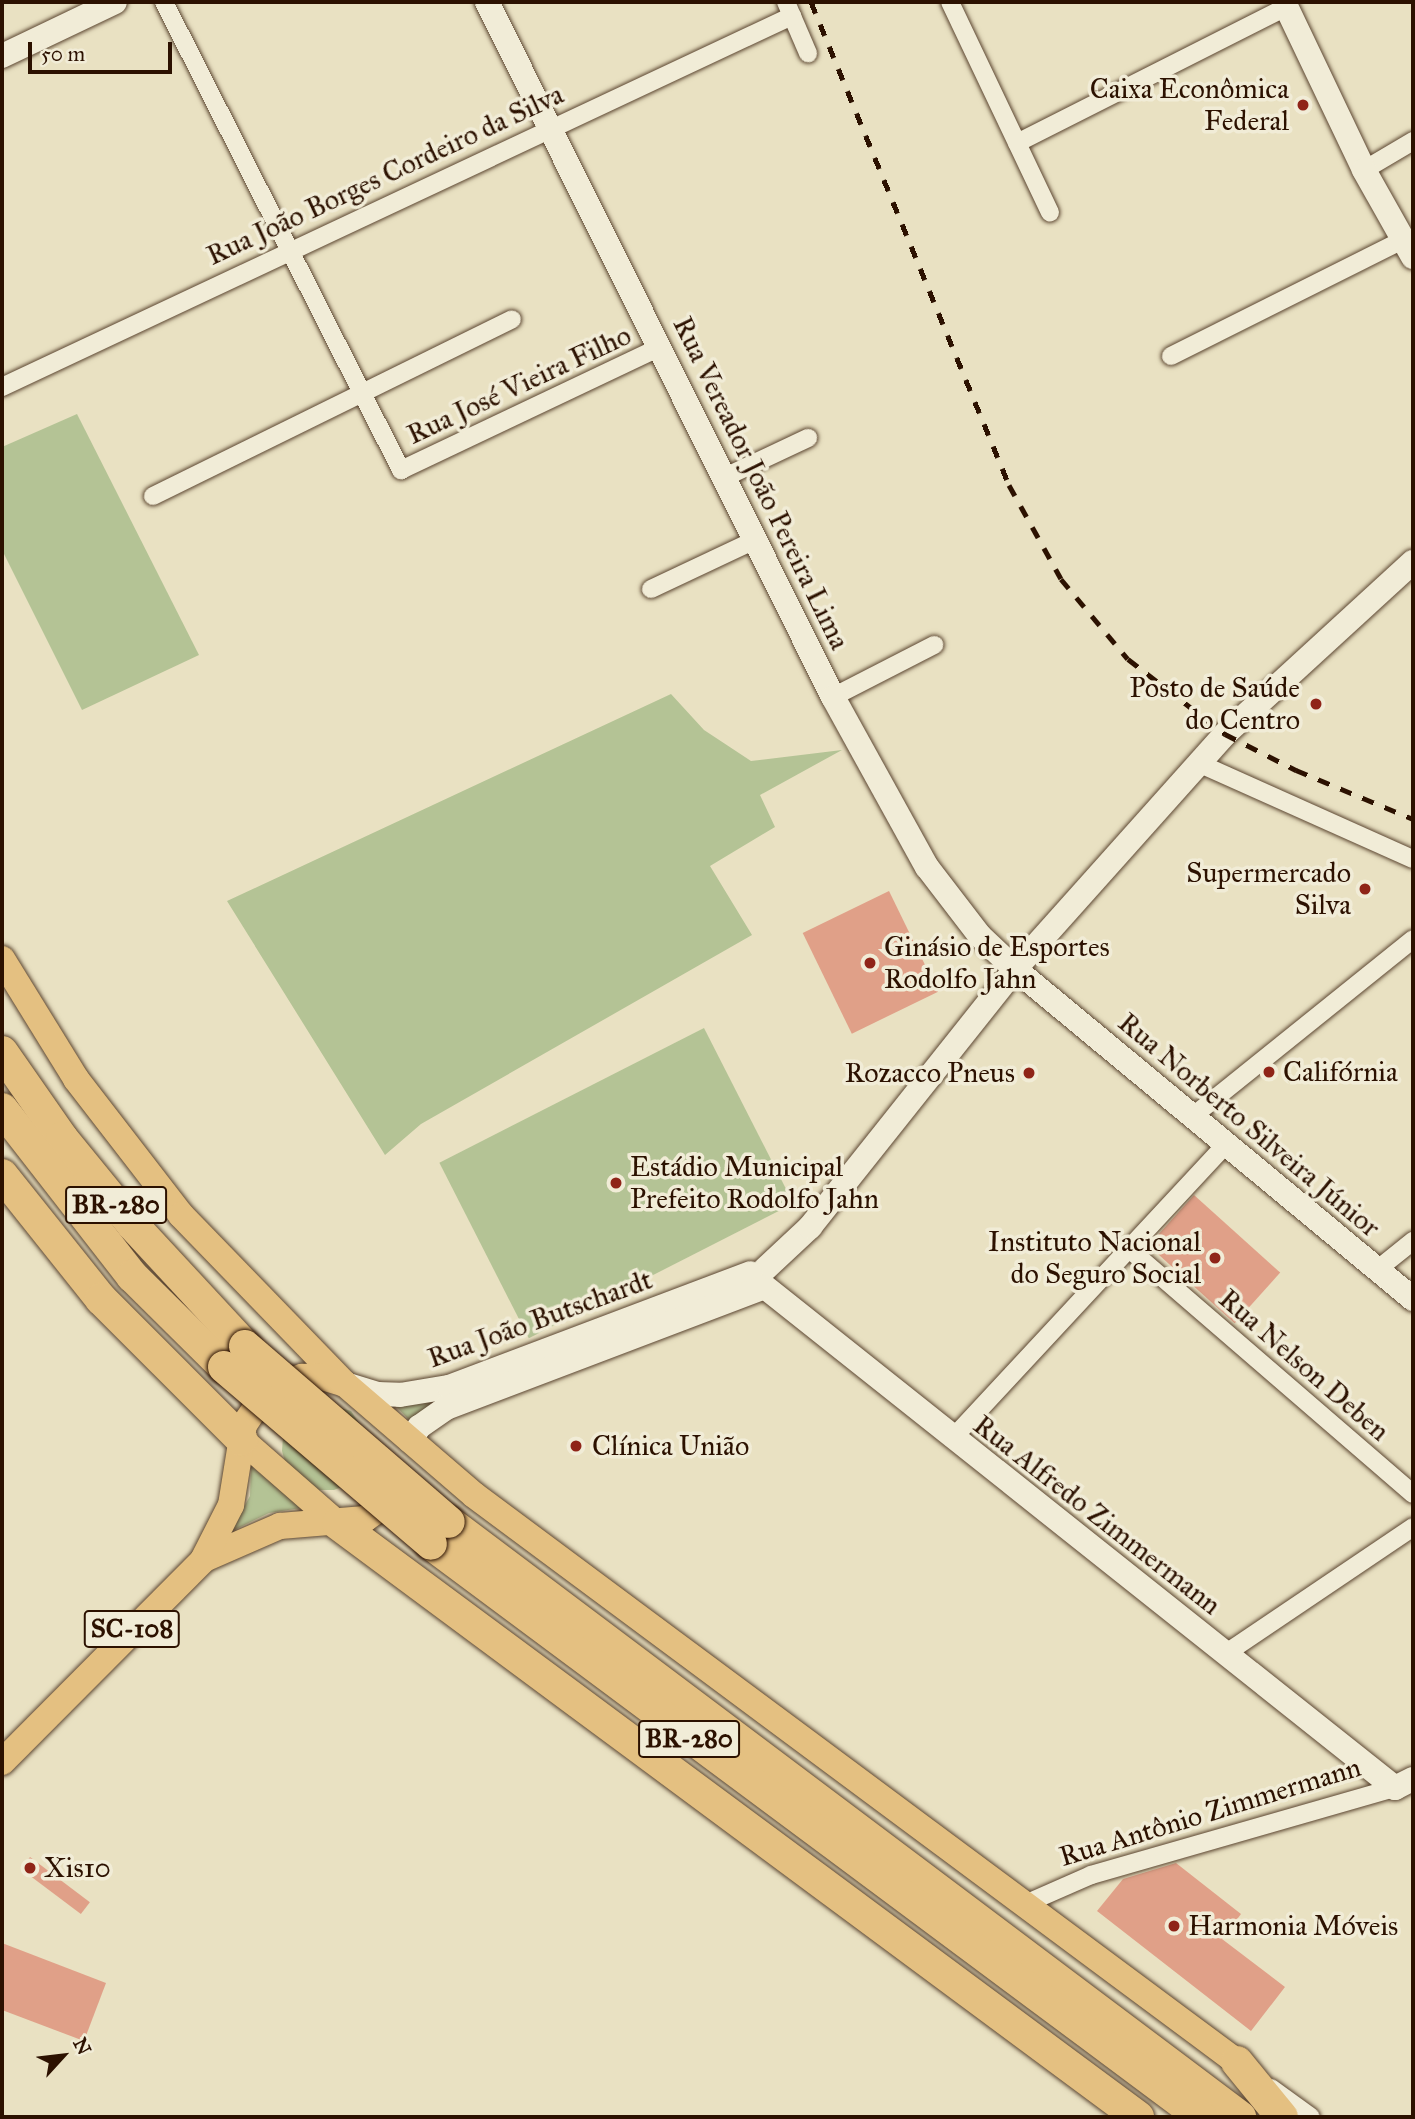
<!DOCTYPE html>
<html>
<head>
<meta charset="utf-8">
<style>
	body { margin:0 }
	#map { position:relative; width:1415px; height:2119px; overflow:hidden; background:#e9e1c2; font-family:"IM FELL Great Primer",serif }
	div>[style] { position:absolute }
	.green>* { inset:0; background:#b4c395; transform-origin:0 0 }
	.building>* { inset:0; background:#e0a088; transform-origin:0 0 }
	.roads { filter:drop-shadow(0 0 2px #5b4530) drop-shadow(0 0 2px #5b4530) }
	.street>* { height:18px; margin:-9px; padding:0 9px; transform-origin:9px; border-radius:9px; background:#f1ecd7 }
	.secondary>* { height:24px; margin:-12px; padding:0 12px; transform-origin:12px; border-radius:12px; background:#f1ecd7 }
	.primary>* { height:26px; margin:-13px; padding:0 13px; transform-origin:13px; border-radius:13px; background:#e4c081 }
	.highway>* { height:32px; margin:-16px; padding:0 16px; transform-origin:16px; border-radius:16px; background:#e4c081 }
	.rail>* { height:5px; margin-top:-2.5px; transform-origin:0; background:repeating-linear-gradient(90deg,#2c1100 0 12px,transparent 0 24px) }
	.bridges { filter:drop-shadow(0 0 2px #2c1100) drop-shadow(0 0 2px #2c1100) }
	.highway-bridge>* { height:32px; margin:-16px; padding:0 16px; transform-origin:16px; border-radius:16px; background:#e4c081 }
	.dots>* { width:19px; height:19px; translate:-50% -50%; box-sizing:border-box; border:4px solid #f1ecd7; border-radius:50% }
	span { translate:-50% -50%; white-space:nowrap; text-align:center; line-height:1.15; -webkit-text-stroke:7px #f1ecd7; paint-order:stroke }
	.shield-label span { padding:2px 5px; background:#f1ecd7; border:2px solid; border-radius:5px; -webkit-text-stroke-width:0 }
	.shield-label { font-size:26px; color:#2c1100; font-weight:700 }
	.poi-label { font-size:28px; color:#2c1100 }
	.right { translate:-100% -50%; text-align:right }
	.left { translate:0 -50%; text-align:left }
	.street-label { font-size:28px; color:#2c1100 }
	.frame { position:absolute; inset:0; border:4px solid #2c1100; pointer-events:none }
	.north { position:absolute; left:28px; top:2021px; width:70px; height:70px; -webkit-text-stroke:5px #f1ecd7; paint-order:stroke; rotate:63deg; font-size:19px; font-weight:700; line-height:28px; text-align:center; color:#2c1100 }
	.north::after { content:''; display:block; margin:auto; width:24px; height:32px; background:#2c1100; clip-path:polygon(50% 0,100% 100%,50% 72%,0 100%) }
	.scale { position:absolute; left:28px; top:42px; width:144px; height:32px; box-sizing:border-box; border:4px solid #2c1100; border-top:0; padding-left:9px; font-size:21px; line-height:24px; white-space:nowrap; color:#2c1100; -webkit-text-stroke:5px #f1ecd7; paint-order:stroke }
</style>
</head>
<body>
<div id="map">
	<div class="green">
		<div style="clip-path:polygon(77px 414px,199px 655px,82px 710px,2px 550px,2px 447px)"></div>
		<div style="clip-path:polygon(671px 694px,704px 730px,751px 761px,842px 750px,760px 795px,775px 827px,710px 866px,752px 935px,421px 1124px,385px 1155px,227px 901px)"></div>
		<div style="left:704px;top:1028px;width:197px;height:297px;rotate:63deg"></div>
		<div style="clip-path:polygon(434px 1400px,411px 1422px,393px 1403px)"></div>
		<div style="clip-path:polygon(324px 1403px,351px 1411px,367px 1435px,347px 1485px,334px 1490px,319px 1490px,286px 1465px,282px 1451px,283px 1437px)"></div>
		<div style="clip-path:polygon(251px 1466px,301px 1508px,269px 1513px,230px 1532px,250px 1496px)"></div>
	</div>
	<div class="building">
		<div style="left:889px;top:891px;width:112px;height:96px;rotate:64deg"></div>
		<div style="left:1194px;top:1195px;width:116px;height:68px;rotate:42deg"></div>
		<div style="left:30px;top:1857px;width:75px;height:15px;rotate:37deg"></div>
		<div style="clip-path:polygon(1176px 1863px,1241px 1914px,1222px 1939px,1285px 1987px,1251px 2031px,1097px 1911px,1123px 1879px)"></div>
		<div style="clip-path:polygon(2px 1943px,106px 1983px,84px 2041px,2px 2010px)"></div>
	</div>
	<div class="roads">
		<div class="street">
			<div style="left:164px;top:2px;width:525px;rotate:63.14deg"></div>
			<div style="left:401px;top:470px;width:287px;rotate:-25.4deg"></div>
			<div style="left:786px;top:2px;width:56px;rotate:66.7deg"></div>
			<div style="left:950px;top:2px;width:233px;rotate:64.6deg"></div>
			<div style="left:1017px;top:143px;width:301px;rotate:-26.8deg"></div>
			<div style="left:1364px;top:170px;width:57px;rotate:-30.6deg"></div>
			<div style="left:1171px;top:356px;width:259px;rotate:-26.6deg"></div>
			<div style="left:2px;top:387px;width:873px;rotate:-25.16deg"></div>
			<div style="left:725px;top:477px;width:92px;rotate:-25.2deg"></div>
			<div style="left:153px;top:496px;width:400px;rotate:-26.2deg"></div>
			<div style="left:651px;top:589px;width:115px;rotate:-25.2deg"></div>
			<div style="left:833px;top:697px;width:114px;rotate:-27.2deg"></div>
			<div style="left:1198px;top:763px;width:235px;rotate:24.1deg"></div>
			<div style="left:1193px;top:1116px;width:282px;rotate:-38.8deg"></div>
			<div style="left:1128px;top:1248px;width:376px;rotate:40.8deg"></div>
			<div style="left:1378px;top:1269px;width:45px;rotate:-38.7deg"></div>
			<div style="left:952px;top:1439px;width:403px;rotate:-47.1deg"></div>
			<div style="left:1225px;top:1654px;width:227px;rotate:-34deg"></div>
			<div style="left:1025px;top:1904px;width:72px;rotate:-23.7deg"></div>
			<div style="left:1091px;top:1875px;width:316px;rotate:-16deg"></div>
			<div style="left:1271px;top:2088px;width:49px;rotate:35.9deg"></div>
		</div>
		<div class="secondary">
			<div style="left:487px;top:2px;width:776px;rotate:63.53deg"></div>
			<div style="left:833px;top:697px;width:194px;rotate:61.1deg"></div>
			<div style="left:927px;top:867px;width:87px;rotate:52.5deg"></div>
			<div style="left:980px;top:936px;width:48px;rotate:43.3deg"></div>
			<div style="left:1015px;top:969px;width:517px;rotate:39.66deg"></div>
			<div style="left:1284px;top:2px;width:186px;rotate:64.5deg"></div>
			<div style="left:1364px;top:170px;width:100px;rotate:60.6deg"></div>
			<div style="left:2px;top:56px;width:125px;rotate:-25.5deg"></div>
			<div style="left:765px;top:1269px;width:62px;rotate:-43deg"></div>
			<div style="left:810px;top:1227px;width:330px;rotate:-51.5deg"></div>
			<div style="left:1015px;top:969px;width:315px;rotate:-48.2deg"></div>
			<div style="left:1225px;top:734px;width:255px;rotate:-42.5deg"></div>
			<div style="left:765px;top:1287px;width:805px;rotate:38.49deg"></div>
			<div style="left:1395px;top:1788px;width:20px;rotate:-27deg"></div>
			<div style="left:345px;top:1384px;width:34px;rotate:17deg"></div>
			<div style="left:377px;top:1394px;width:23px;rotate:2deg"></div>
			<div style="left:400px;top:1395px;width:50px;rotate:-9.3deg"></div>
			<div style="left:449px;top:1387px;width:322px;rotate:-20.7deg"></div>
			<div style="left:410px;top:1441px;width:17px;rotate:-57deg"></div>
			<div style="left:419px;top:1427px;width:33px;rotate:-35deg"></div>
			<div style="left:446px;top:1408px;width:336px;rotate:-20.8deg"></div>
		</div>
		<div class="primary">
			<div style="left:2px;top:959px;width:141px;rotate:58.3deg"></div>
			<div style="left:76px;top:1079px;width:172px;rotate:52.3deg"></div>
			<div style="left:181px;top:1215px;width:235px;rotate:45.9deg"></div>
			<div style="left:345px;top:1384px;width:170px;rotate:40.7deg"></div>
			<div style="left:474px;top:1495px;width:951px;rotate:36.62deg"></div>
			<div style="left:242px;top:1440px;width:128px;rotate:41.2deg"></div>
			<div style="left:204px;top:1559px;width:83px;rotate:-23.5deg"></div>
			<div style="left:280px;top:1526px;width:85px;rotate:-4.7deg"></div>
			<div style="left:365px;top:1519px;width:44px;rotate:-35.8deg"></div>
			<div style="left:2px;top:1762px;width:285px;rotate:-45.1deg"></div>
			<div style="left:203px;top:1560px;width:62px;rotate:-63deg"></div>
			<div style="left:231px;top:1505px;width:81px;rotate:-80.8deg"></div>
			<div style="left:244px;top:1425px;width:40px;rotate:-56deg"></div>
			<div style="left:266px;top:1392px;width:39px;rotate:-23deg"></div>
			<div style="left:302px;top:1377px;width:17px;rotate:-3deg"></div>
			<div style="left:319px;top:1376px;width:27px;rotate:17deg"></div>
		</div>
		<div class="highway">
			<div style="left:2px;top:1052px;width:105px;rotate:55.1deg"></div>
			<div style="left:62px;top:1138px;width:112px;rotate:50.8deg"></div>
			<div style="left:133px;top:1225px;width:165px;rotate:47.2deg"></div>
			<div style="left:2px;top:1109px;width:212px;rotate:52.1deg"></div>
			<div style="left:132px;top:1276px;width:129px;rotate:44.7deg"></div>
			<div style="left:2px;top:1175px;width:159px;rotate:51.4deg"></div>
			<div style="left:101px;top:1299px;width:199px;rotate:45deg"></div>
			<div style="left:449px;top:1522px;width:990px;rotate:36.95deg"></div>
			<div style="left:338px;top:1524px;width:996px;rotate:36.55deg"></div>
			<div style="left:431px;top:1544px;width:960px;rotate:36.65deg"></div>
			<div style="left:1237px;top:2062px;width:71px;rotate:50.7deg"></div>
		</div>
	</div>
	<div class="rail">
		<div style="left:811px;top:2px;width:522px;rotate:67.71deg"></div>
		<div style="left:1009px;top:485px;width:107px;rotate:61deg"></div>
		<div style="left:1061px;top:579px;width:104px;rotate:50.1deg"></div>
		<div style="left:1128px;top:659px;width:123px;rotate:37.7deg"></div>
		<div style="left:1225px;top:734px;width:80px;rotate:26.9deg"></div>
		<div style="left:1296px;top:770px;width:127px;rotate:22.7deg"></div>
	</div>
	<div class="bridges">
		<div class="highway-bridge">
			<div style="left:245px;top:1346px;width:269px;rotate:40.8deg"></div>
			<div style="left:224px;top:1367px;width:272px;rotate:40.5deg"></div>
		</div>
	</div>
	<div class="dots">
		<div style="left:1303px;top:105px;background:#8f2418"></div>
		<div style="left:1316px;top:704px;background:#8f2418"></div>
		<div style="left:1365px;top:889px;background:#8f2418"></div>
		<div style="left:870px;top:963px;background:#8f2418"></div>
		<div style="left:1269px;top:1072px;background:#8f2418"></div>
		<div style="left:1029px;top:1073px;background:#8f2418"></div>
		<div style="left:616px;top:1183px;background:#8f2418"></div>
		<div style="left:1215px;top:1258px;background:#8f2418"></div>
		<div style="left:576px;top:1446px;background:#8f2418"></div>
		<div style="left:30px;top:1868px;background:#8f2418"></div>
		<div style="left:1174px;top:1926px;background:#8f2418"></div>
	</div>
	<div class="shield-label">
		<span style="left:116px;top:1205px">BR-280</span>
		<span style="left:132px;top:1629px">SC-108</span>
		<span style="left:689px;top:1739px">BR-280</span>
	</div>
	<div class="poi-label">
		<span class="right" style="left:1289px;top:105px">Caixa Econômica<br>Federal</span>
		<span class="right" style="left:1300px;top:704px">Posto de Saúde<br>do Centro</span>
		<span class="right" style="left:1351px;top:889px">Supermercado<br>Silva</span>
		<span class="left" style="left:884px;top:963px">Ginásio de Esportes<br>Rodolfo Jahn</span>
		<span class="left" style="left:1283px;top:1072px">Califórnia</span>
		<span class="right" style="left:1015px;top:1073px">Rozacco Pneus</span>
		<span class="left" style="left:630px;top:1183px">Estádio Municipal<br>Prefeito Rodolfo Jahn</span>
		<span class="right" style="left:1201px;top:1258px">Instituto Nacional<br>do Seguro Social</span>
		<span class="left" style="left:592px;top:1446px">Clínica União</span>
		<span class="left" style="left:44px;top:1868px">Xis10</span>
		<span class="left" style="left:1188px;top:1926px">Harmonia Móveis</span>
	</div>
	<div class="street-label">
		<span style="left:385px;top:175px;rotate:-25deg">Rua João Borges Cordeiro da Silva</span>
		<span style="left:519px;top:385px;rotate:-25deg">Rua José Vieira Filho</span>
		<span style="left:761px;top:483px;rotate:64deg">Rua Vereador João Pereira Lima</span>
		<span style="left:1249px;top:1125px;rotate:40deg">Rua Norberto Silveira Júnior</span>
		<span style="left:540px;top:1319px;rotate:-20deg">Rua João Butschardt</span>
		<span style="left:1304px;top:1365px;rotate:41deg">Rua Nelson Deben</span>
		<span style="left:1097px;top:1515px;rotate:38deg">Rua Alfredo Zimmermann</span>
		<span style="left:1210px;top:1812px;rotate:-17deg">Rua Antônio Zimmermann</span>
	</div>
	<div class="frame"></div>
	<div class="north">N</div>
	<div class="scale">50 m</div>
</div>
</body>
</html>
